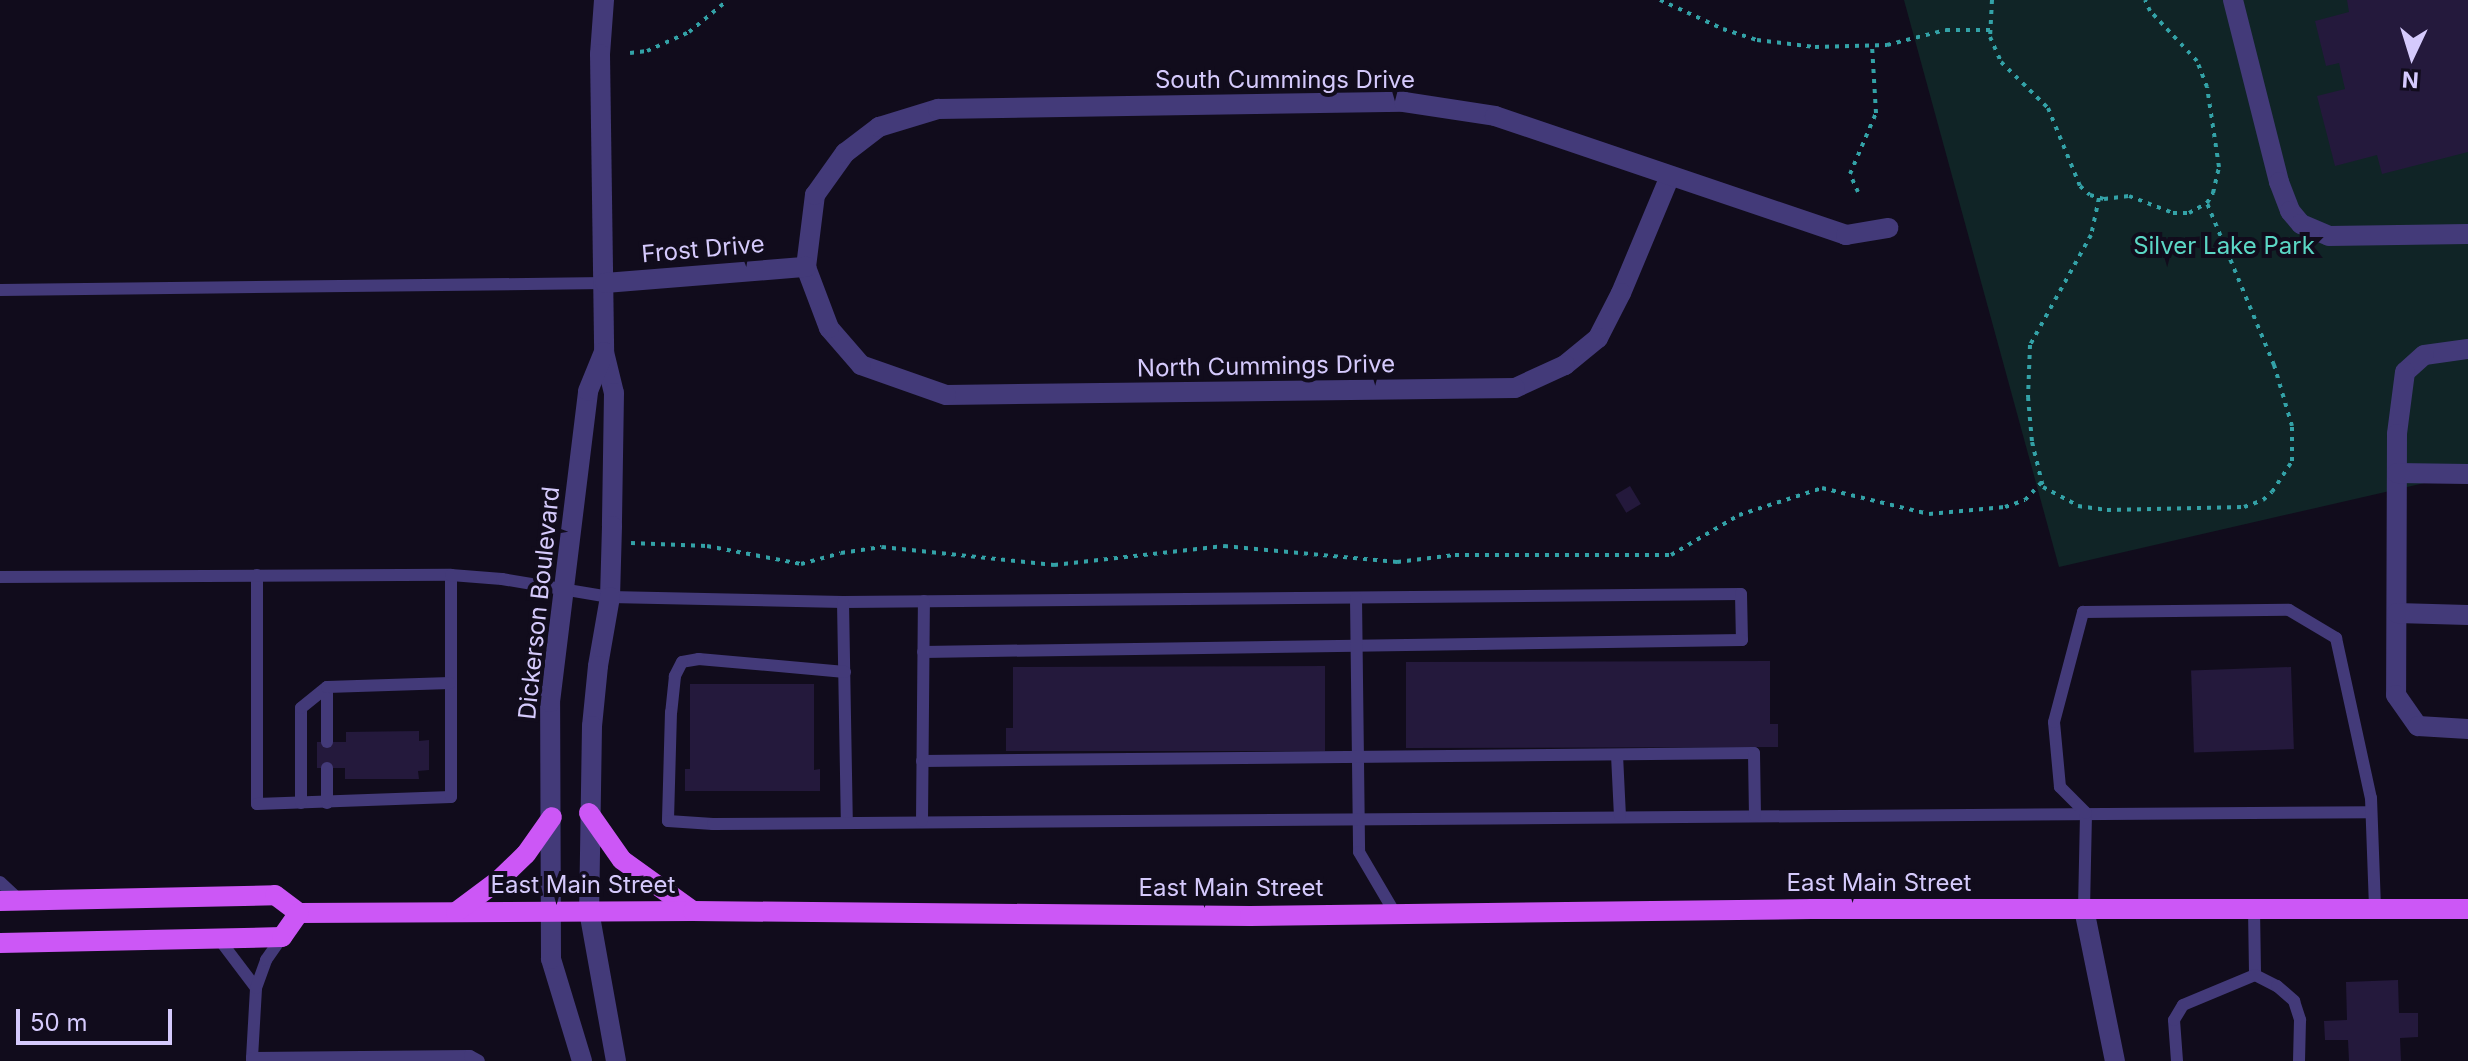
<!DOCTYPE html>
<html>
<head>
<meta charset="utf-8">
<style>
	body { margin:0 }
	#map { position:relative; width:2468px; height:1061px; overflow:hidden; background:#110c1c; font-family:Inter,sans-serif }
	div>[style] { position:absolute }
	.green>* { inset:0; background:#102426 }
	.building>* { inset:0; background:#24193c; transform-origin:0 0 }
	.path>* { height:4px; margin-top:-2px; transform-origin:0; background:repeating-linear-gradient(90deg,#33a2a7 0 4px,transparent 0 10px) }
	.service>* { height:12px; margin:-6px; padding:0 6px; transform-origin:6px; border-radius:6px; background:#433a79 }
	.minor>* { height:20px; margin:-10px; padding:0 10px; transform-origin:10px; border-radius:10px; background:#433a79 }
	.primary>* { height:20px; margin:-10px; padding:0 10px; transform-origin:10px; border-radius:10px; background:#cc57f6 }
	span { translate:-50% -50%; white-space:nowrap; text-align:center; line-height:1.15; -webkit-text-stroke:8px #110c1c; paint-order:stroke }
	.street-label { font-size:24px; color:#d5cafc }
	.park-label { font-size:24px; color:#5bd7c5 }
	.north { position:absolute; left:2372px; top:16px; width:80px; height:80px; -webkit-text-stroke:6px #110c1c; paint-order:stroke; rotate:184deg; font-size:22px; font-weight:700; line-height:32px; text-align:center; color:#d5cafc }
	.north::after { content:''; display:block; margin:auto; width:28px; height:36px; background:#d5cafc; clip-path:polygon(50% 0,100% 100%,50% 72%,0 100%) }
	.scale { position:absolute; left:16px; top:1009px; width:156px; height:36px; box-sizing:border-box; border:4px solid #d5cafc; border-top:0; padding-left:10px; font-size:24px; line-height:28px; white-space:nowrap; color:#d5cafc; -webkit-text-stroke:6px #110c1c; paint-order:stroke }
</style>
</head>
<body>
<div id="map">
	<div class="green">
		<div style="clip-path:polygon(1904px 0,2468px 0,2468px 473px,2059px 567px)"></div>
	</div>
	<div class="building">
		<div style="clip-path:polygon(2347px 0,2468px 0,2468px 152px,2382px 174px,2377px 155px,2335px 166px,2317px 96px,2345px 89px,2339px 63px,2326px 66px,2315px 21px,2349px 12px)"></div>
		<div style="left:1630px;top:486px;width:21px;height:17px;rotate:59deg"></div>
		<div style="clip-path:polygon(1770px 661px,1770px 724px,1778px 724px,1778px 747px,1406px 748px,1406px 662px)"></div>
		<div style="clip-path:polygon(1325px 666px,1325px 751px,1006px 751px,1006px 728px,1013px 728px,1013px 667px)"></div>
		<div style="left:2291px;top:667px;width:82px;height:100px;rotate:88deg"></div>
		<div style="clip-path:polygon(690px 684px,814px 684px,814px 770px,820px 769px,820px 791px,685px 791px,685px 769px,690px 769px)"></div>
		<div style="clip-path:polygon(419px 731px,419px 741px,429px 740px,429px 770px,418px 771px,419px 779px,345px 779px,345px 768px,317px 768px,317px 742px,346px 742px,346px 732px)"></div>
		<div style="clip-path:polygon(2398px 980px,2399px 1013px,2418px 1013px,2418px 1037px,2400px 1038px,2401px 1061px,2349px 1061px,2348px 1040px,2325px 1040px,2324px 1021px,2347px 1020px,2346px 982px)"></div>
	</div>
	<div class="path">
		<div style="left:1660px;top:0;width:69px;rotate:24.7deg"></div>
		<div style="left:1723px;top:29px;width:36px;rotate:18deg"></div>
		<div style="left:1757px;top:40px;width:58px;rotate:6.9deg"></div>
		<div style="left:1815px;top:47px;width:72px;rotate:-1.6deg"></div>
		<div style="left:1887px;top:45px;width:61px;rotate:-14.3deg"></div>
		<div style="left:1946px;top:30px;width:44px"></div>
		<div style="left:1992px;top:0;width:37px;rotate:93deg"></div>
		<div style="left:1990px;top:37px;width:27px;rotate:66deg"></div>
		<div style="left:2001px;top:62px;width:66px;rotate:44.4deg"></div>
		<div style="left:2048px;top:108px;width:84px;rotate:67.7deg"></div>
		<div style="left:2080px;top:186px;width:13px;rotate:42deg"></div>
		<div style="left:2090px;top:195px;width:15px;rotate:16deg"></div>
		<div style="left:2104px;top:199px;width:25px;rotate:-7deg"></div>
		<div style="left:2129px;top:196px;width:47px;rotate:21.1deg"></div>
		<div style="left:2173px;top:213px;width:16px"></div>
		<div style="left:2189px;top:213px;width:21px;rotate:-29deg"></div>
		<div style="left:2207px;top:203px;width:12px;rotate:-59deg"></div>
		<div style="left:2213px;top:193px;width:27px;rotate:-77deg"></div>
		<div style="left:2219px;top:167px;width:81px;rotate:-98.5deg"></div>
		<div style="left:2207px;top:87px;width:28px;rotate:-111deg"></div>
		<div style="left:2197px;top:61px;width:69px;rotate:-133.2deg"></div>
		<div style="left:2150px;top:11px;width:12px;rotate:-114deg"></div>
		<div style="left:630px;top:53px;width:17px;rotate:-7deg"></div>
		<div style="left:647px;top:51px;width:46px;rotate:-24.3deg"></div>
		<div style="left:689px;top:32px;width:50px;rotate:-39.4deg"></div>
		<div style="left:1858px;top:192px;width:20px;rotate:-114deg"></div>
		<div style="left:1850px;top:174px;width:66px;rotate:-66.9deg"></div>
		<div style="left:1876px;top:113px;width:67px;rotate:-93.4deg"></div>
		<div style="left:2099px;top:198px;width:38px;rotate:102deg"></div>
		<div style="left:2091px;top:235px;width:126px;rotate:119deg"></div>
		<div style="left:2030px;top:345px;width:52px;rotate:92.2deg"></div>
		<div style="left:2028px;top:397px;width:45px;rotate:84.9deg"></div>
		<div style="left:2032px;top:442px;width:46px;rotate:76.3deg"></div>
		<div style="left:2043px;top:487px;width:40px;rotate:28deg"></div>
		<div style="left:2078px;top:506px;width:29px;rotate:8deg"></div>
		<div style="left:2107px;top:510px;width:137px;rotate:-1.3deg"></div>
		<div style="left:2244px;top:507px;width:20px;rotate:-20deg"></div>
		<div style="left:2263px;top:500px;width:12px;rotate:-42deg"></div>
		<div style="left:2272px;top:492px;width:37px;rotate:-57deg"></div>
		<div style="left:2292px;top:461px;width:35px;rotate:-90deg"></div>
		<div style="left:2292px;top:426px;width:64px;rotate:-106.4deg"></div>
		<div style="left:2274px;top:365px;width:175px;rotate:-112.5deg"></div>
		<div style="left:631px;top:543px;width:76px;rotate:2.3deg"></div>
		<div style="left:707px;top:546px;width:96px;rotate:10.8deg"></div>
		<div style="left:801px;top:564px;width:41px;rotate:-15.4deg"></div>
		<div style="left:841px;top:553px;width:41px;rotate:-8.3deg"></div>
		<div style="left:882px;top:547px;width:173px;rotate:6deg"></div>
		<div style="left:1054px;top:565px;width:171px;rotate:-6.4deg"></div>
		<div style="left:1224px;top:546px;width:174px;rotate:5.3deg"></div>
		<div style="left:1397px;top:562px;width:58px;rotate:-6.9deg"></div>
		<div style="left:1455px;top:555px;width:216px"></div>
		<div style="left:1671px;top:555px;width:79px;rotate:-30.5deg"></div>
		<div style="left:1739px;top:515px;width:87px;rotate:-18deg"></div>
		<div style="left:1822px;top:488px;width:110px;rotate:13.7deg"></div>
		<div style="left:1929px;top:514px;width:76px;rotate:-5.3deg"></div>
		<div style="left:2005px;top:507px;width:21px;rotate:-19deg"></div>
		<div style="left:2025px;top:500px;width:23px;rotate:-47deg"></div>
	</div>
	<div class="service">
		<div style="left:0;top:290px;width:605px;rotate:-0.66deg"></div>
		<div style="left:257px;top:575px;width:229px;rotate:90deg"></div>
		<div style="left:257px;top:804px;width:194px;rotate:-2.1deg"></div>
		<div style="left:451px;top:797px;width:222px;rotate:-90deg"></div>
		<div style="left:0;top:577px;width:451px;rotate:-0.3deg"></div>
		<div style="left:451px;top:575px;width:51px;rotate:4.5deg"></div>
		<div style="left:502px;top:579px;width:109px;rotate:9.5deg"></div>
		<div style="left:610px;top:597px;width:233px;rotate:1.2deg"></div>
		<div style="left:843px;top:602px;width:898px;rotate:-0.51deg"></div>
		<div style="left:1741px;top:594px;width:46px;rotate:88.8deg"></div>
		<div style="left:1742px;top:640px;width:819px;rotate:179.16deg"></div>
		<div style="left:1356px;top:598px;width:254px;rotate:89.3deg"></div>
		<div style="left:1359px;top:852px;width:71px;rotate:59.5deg"></div>
		<div style="left:843px;top:602px;width:219px;rotate:89deg"></div>
		<div style="left:845px;top:672px;width:147px;rotate:-174.9deg"></div>
		<div style="left:699px;top:659px;width:17px;rotate:170deg"></div>
		<div style="left:682px;top:662px;width:16px;rotate:117deg"></div>
		<div style="left:675px;top:676px;width:36px;rotate:96deg"></div>
		<div style="left:671px;top:712px;width:109px;rotate:91.6deg"></div>
		<div style="left:668px;top:821px;width:45px;rotate:3.8deg"></div>
		<div style="left:713px;top:824px;width:1658px;rotate:-0.41deg"></div>
		<div style="left:327px;top:742px;width:55px;rotate:-90deg"></div>
		<div style="left:1617px;top:755px;width:61px;rotate:87.2deg"></div>
		<div style="left:922px;top:761px;width:832px;rotate:-0.55deg"></div>
		<div style="left:1754px;top:753px;width:63px;rotate:89.1deg"></div>
		<div style="left:327px;top:768px;width:35px;rotate:90deg"></div>
		<div style="left:301px;top:803px;width:95px;rotate:-90deg"></div>
		<div style="left:301px;top:708px;width:33px;rotate:-39deg"></div>
		<div style="left:327px;top:687px;width:123px;rotate:-1.9deg"></div>
		<div style="left:922px;top:821px;width:220px;rotate:-89.5deg"></div>
		<div style="left:0;top:882px;width:26px;rotate:43deg"></div>
		<div style="left:2084px;top:909px;width:96px;rotate:-88.8deg"></div>
		<div style="left:2086px;top:813px;width:37px;rotate:-135deg"></div>
		<div style="left:2060px;top:787px;width:65px;rotate:-95.3deg"></div>
		<div style="left:2054px;top:722px;width:114px;rotate:-75.2deg"></div>
		<div style="left:2083px;top:612px;width:206px;rotate:-0.6deg"></div>
		<div style="left:2289px;top:610px;width:55px;rotate:30.8deg"></div>
		<div style="left:2336px;top:638px;width:164px;rotate:77.7deg"></div>
		<div style="left:2371px;top:798px;width:109px;rotate:87.9deg"></div>
		<div style="left:2254px;top:909px;width:66px;rotate:89.1deg"></div>
		<div style="left:219px;top:939px;width:61px;rotate:52.9deg"></div>
		<div style="left:252px;top:1058px;width:70px;rotate:-86.7deg"></div>
		<div style="left:256px;top:988px;width:30px;rotate:-70deg"></div>
		<div style="left:266px;top:960px;width:28px;rotate:-55deg"></div>
		<div style="left:252px;top:1061px;width:3px;rotate:-90deg"></div>
		<div style="left:252px;top:1058px;width:218px;rotate:-0.5deg"></div>
		<div style="left:470px;top:1056px;width:10px;rotate:29deg"></div>
		<div style="left:2177px;top:1061px;width:41px;rotate:-94.2deg"></div>
		<div style="left:2174px;top:1020px;width:17px;rotate:-59deg"></div>
		<div style="left:2183px;top:1005px;width:78px;rotate:-22.6deg"></div>
		<div style="left:2255px;top:975px;width:25px;rotate:27deg"></div>
		<div style="left:2277px;top:986px;width:23px;rotate:41deg"></div>
		<div style="left:2294px;top:1001px;width:20px;rotate:72deg"></div>
		<div style="left:2300px;top:1020px;width:41px;rotate:91.4deg"></div>
	</div>
	<div class="minor">
		<div style="left:604px;top:0;width:54px;rotate:94.2deg"></div>
		<div style="left:600px;top:54px;width:298px;rotate:89.2deg"></div>
		<div style="left:604px;top:352px;width:42px;rotate:76.3deg"></div>
		<div style="left:614px;top:393px;width:133px;rotate:90.9deg"></div>
		<div style="left:612px;top:526px;width:71px;rotate:91.6deg"></div>
		<div style="left:610px;top:597px;width:70px;rotate:99.9deg"></div>
		<div style="left:598px;top:666px;width:60px;rotate:95.7deg"></div>
		<div style="left:592px;top:726px;width:185px;rotate:90.9deg"></div>
		<div style="left:589px;top:911px;width:152px;rotate:79.8deg"></div>
		<div style="left:2233px;top:0;width:188px;rotate:75.8deg"></div>
		<div style="left:2279px;top:182px;width:31px;rotate:69deg"></div>
		<div style="left:2290px;top:211px;width:17px;rotate:50deg"></div>
		<div style="left:2301px;top:224px;width:30px;rotate:23deg"></div>
		<div style="left:2329px;top:236px;width:139px;rotate:-0.8deg"></div>
		<div style="left:1670px;top:176px;width:127px;rotate:112.7deg"></div>
		<div style="left:1621px;top:293px;width:51px;rotate:117.1deg"></div>
		<div style="left:1598px;top:338px;width:43px;rotate:140.7deg"></div>
		<div style="left:1565px;top:365px;width:55px;rotate:155.3deg"></div>
		<div style="left:1515px;top:388px;width:569px;rotate:179.3deg"></div>
		<div style="left:946px;top:395px;width:90px;rotate:-160.6deg"></div>
		<div style="left:861px;top:365px;width:49px;rotate:-130.9deg"></div>
		<div style="left:829px;top:328px;width:65px;rotate:-110.7deg"></div>
		<div style="left:806px;top:267px;width:73px;rotate:-82.9deg"></div>
		<div style="left:815px;top:195px;width:52px;rotate:-54.5deg"></div>
		<div style="left:845px;top:153px;width:43px;rotate:-37.4deg"></div>
		<div style="left:879px;top:127px;width:62px;rotate:-17deg"></div>
		<div style="left:938px;top:109px;width:466px;rotate:-0.9deg"></div>
		<div style="left:1404px;top:102px;width:92px;rotate:8.7deg"></div>
		<div style="left:1495px;top:116px;width:371px;rotate:18.7deg"></div>
		<div style="left:1846px;top:235px;width:43px;rotate:-9.5deg"></div>
		<div style="left:605px;top:283px;width:202px;rotate:-4.6deg"></div>
		<div style="left:2468px;top:349px;width:44px;rotate:172.2deg"></div>
		<div style="left:2424px;top:355px;width:25px;rotate:138deg"></div>
		<div style="left:2405px;top:372px;width:63px;rotate:97.4deg"></div>
		<div style="left:2397px;top:434px;width:261px;rotate:90.2deg"></div>
		<div style="left:2396px;top:695px;width:38px;rotate:55deg"></div>
		<div style="left:2418px;top:726px;width:50px;rotate:3.4deg"></div>
		<div style="left:2397px;top:473px;width:71px;rotate:0.8deg"></div>
		<div style="left:2397px;top:613px;width:71px;rotate:1.6deg"></div>
		<div style="left:2084px;top:909px;width:155px;rotate:78.5deg"></div>
		<div style="left:582px;top:1061px;width:107px;rotate:-106.9deg"></div>
		<div style="left:551px;top:959px;width:257px;rotate:-90.2deg"></div>
		<div style="left:550px;top:702px;width:313px;rotate:-83deg"></div>
		<div style="left:588px;top:391px;width:42px;rotate:-67.7deg"></div>
	</div>
	<div class="primary">
		<div style="left:589px;top:813px;width:57px;rotate:54.9deg"></div>
		<div style="left:622px;top:860px;width:87px;rotate:35.7deg"></div>
		<div style="left:0;top:901px;width:275px;rotate:-1.2deg"></div>
		<div style="left:275px;top:895px;width:30px;rotate:37deg"></div>
		<div style="left:299px;top:913px;width:394px;rotate:-0.3deg"></div>
		<div style="left:693px;top:911px;width:557px;rotate:0.51deg"></div>
		<div style="left:1250px;top:916px;width:562px;rotate:-0.71deg"></div>
		<div style="left:1812px;top:909px;width:656px"></div>
		<div style="left:456px;top:912px;width:54px;rotate:-36.7deg"></div>
		<div style="left:499px;top:880px;width:37px;rotate:-44deg"></div>
		<div style="left:526px;top:854px;width:45px;rotate:-54.9deg"></div>
		<div style="left:0;top:943px;width:282px;rotate:-1.2deg"></div>
		<div style="left:282px;top:937px;width:29px;rotate:-55deg"></div>
	</div>
	<div class="street-label">
		<span style="left:1285px;top:80px">South Cummings Drive</span>
		<span style="left:703px;top:249px;rotate:-5deg">Frost Drive</span>
		<span style="left:1266px;top:366px;rotate:-1deg">North Cummings Drive</span>
		<span style="left:539px;top:603px;rotate:-84deg">Dickerson Boulevard</span>
		<span style="left:1879px;top:883px">East Main Street</span>
		<span style="left:583px;top:885px">East Main Street</span>
		<span style="left:1231px;top:888px">East Main Street</span>
	</div>
	<div class="park-label">
		<span style="left:2224px;top:246px">Silver Lake Park</span>
	</div>
	<div class="north">N</div>
	<div class="scale">50 m</div>
</div>
</body>
</html>
